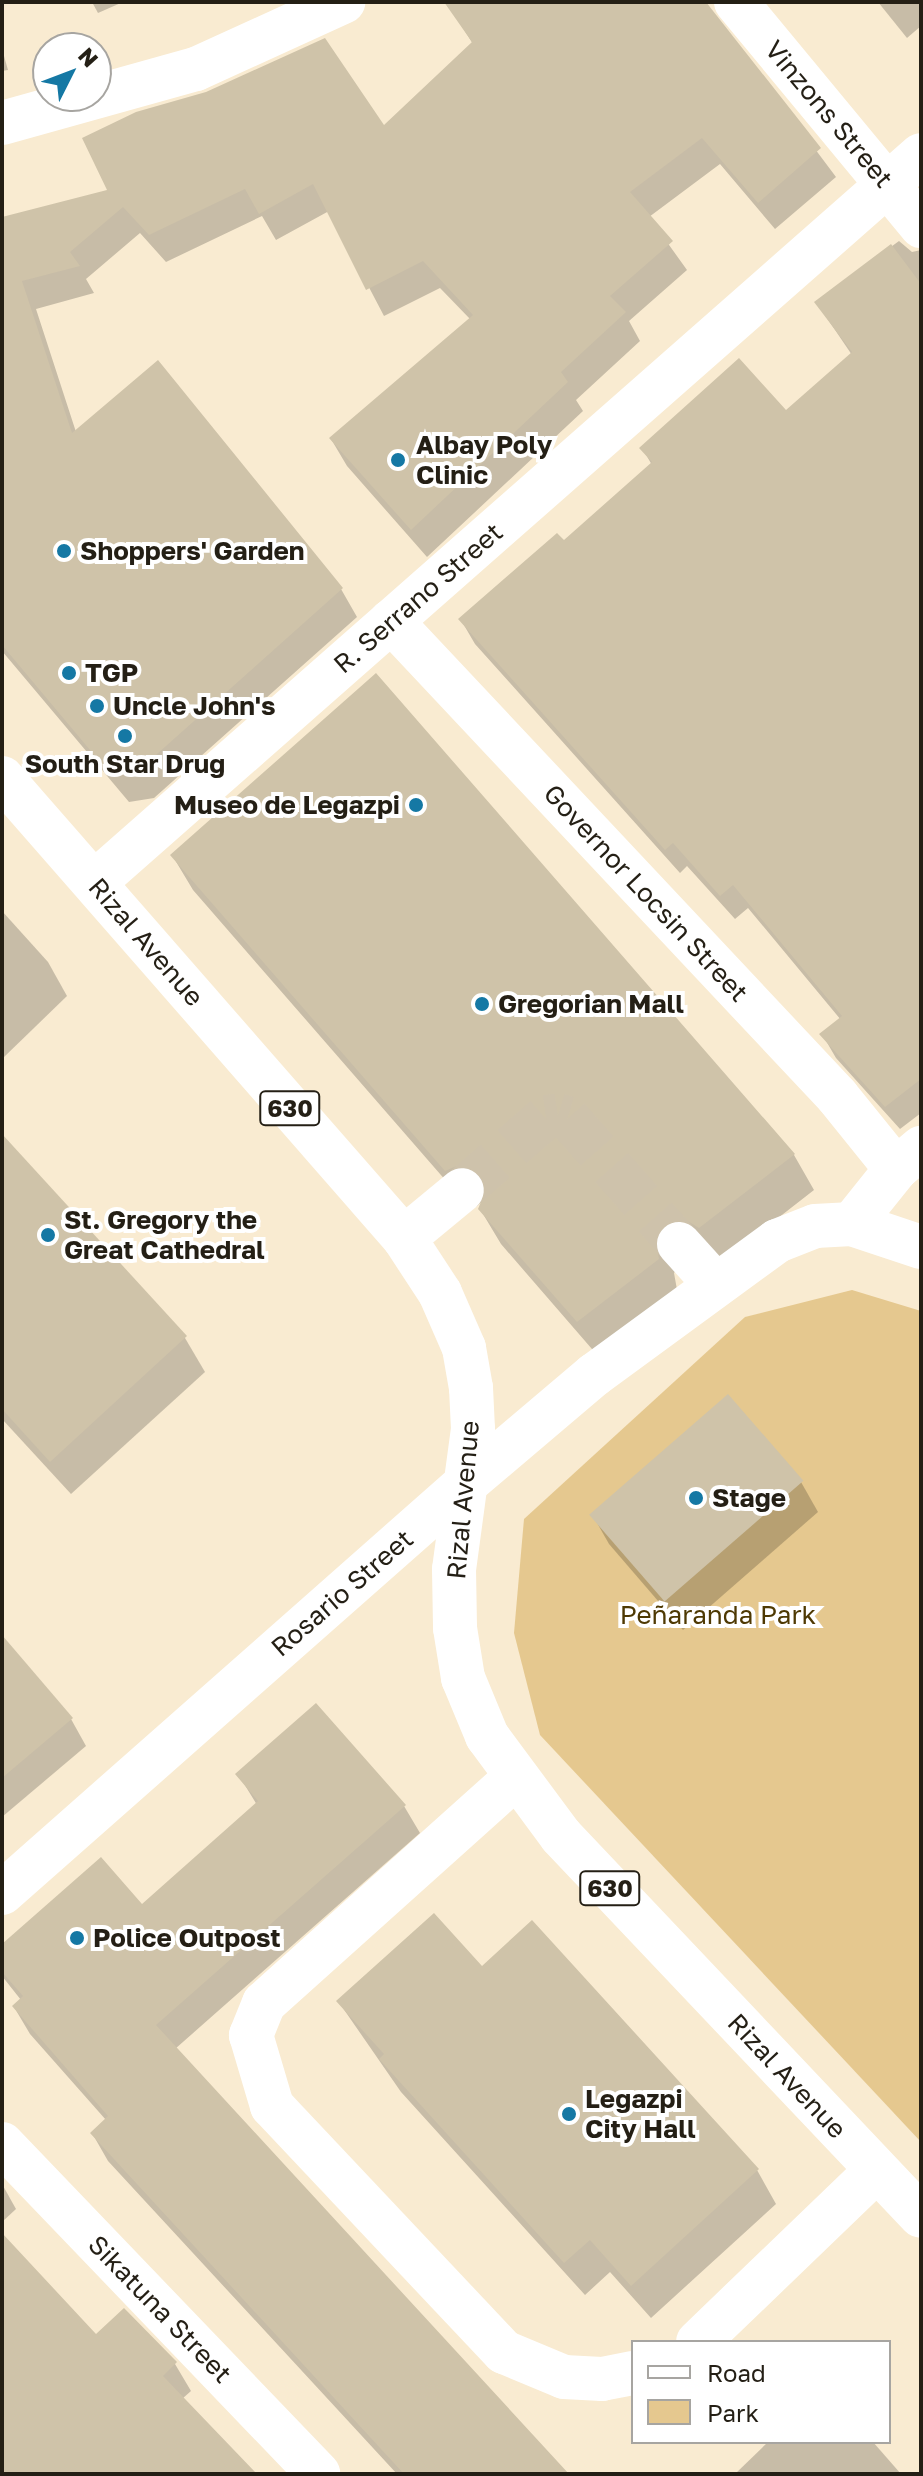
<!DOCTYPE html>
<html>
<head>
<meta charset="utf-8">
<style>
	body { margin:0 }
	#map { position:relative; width:923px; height:2476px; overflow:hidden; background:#f9ebd1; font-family:"Golos Text",sans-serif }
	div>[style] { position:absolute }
	.green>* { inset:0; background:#e5c88f }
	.shadow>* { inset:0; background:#0003 }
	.building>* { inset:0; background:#cfc3a9; transform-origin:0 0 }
	.minor-tunnel>* { height:44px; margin-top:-22px; transform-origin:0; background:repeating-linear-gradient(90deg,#cec2ab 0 44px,transparent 0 66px) }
	.minor>* { height:44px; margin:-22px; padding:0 22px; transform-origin:22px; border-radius:22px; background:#fff }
	.major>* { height:44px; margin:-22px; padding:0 22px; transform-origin:22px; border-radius:22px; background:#fff }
	.dots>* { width:22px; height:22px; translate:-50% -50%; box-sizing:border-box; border:4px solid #fff; border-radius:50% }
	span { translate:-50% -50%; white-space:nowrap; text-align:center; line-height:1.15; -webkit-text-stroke:8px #fff; paint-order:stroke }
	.shield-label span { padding:2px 6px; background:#fff; border:2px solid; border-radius:6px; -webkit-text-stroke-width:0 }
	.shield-label { font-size:24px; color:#241f15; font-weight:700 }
	.street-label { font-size:26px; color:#241f15 }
	.poi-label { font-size:26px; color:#241f15; font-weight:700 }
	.left { translate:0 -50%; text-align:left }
	.right { translate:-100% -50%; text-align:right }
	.park-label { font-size:26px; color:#4e3903 }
	.frame { position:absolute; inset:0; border:4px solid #241f15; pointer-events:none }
	.legend { position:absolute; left:631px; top:2340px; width:260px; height:104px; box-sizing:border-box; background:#fff; border:2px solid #a7a5a1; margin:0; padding:10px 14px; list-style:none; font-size:24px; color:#241f15 }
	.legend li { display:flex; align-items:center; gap:16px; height:40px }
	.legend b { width:40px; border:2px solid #a7a5a1 }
	.north { position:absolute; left:32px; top:32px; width:80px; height:80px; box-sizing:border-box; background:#fff; border:2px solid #a7a5a1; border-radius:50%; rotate:48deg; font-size:22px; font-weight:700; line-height:32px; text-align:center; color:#241f15 }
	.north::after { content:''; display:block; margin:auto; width:28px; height:36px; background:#1578a4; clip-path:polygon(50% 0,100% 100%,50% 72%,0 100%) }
</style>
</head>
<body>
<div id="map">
	<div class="green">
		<div style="clip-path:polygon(852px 1290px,921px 1311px,921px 2142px,540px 1735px,514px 1633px,524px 1519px,745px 1317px)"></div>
	</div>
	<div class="shadow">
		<div style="clip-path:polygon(92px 2px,123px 2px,98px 13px)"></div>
		<div style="clip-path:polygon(458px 2px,705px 2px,836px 177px,775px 229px,720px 164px,649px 217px,687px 270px,629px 321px,640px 341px,576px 400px,583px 411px,427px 557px,347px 466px,331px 439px,471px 320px,440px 288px,384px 316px,329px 211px,276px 240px,262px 216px,166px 262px,140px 233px,86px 279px,94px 293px,36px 309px,76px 432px,341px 589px,357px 617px,154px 798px,129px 802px,2px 651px,2px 219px,383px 128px,473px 44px,451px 9px)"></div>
		<div style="clip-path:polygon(878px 2px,921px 2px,921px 26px,907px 38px)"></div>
		<div style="clip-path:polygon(2px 49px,8px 70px,2px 71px)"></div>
		<div style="clip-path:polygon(899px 241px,912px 252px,921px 250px,921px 1113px,900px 1129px,836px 1058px,822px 1034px,841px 1020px,748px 908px,735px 919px,687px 866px,680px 873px,475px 644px,461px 620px,563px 543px,652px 465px,642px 448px,786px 412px,852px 355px,816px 302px)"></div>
		<div style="clip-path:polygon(172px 855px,794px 1155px,814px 1190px,720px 1263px,683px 1260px,674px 1273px,678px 1295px,598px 1356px,501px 1244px,480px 1209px,483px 1201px,467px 1205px,193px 890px)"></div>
		<div style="clip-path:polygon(2px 911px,48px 962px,67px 996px,2px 1059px)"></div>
		<div style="clip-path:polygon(2px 1137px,185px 1338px,205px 1372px,71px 1494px,2px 1419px)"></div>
		<div style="clip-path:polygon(728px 1397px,801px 1482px,818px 1512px,683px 1630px,609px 1544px,592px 1514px)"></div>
		<div style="clip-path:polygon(2px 1665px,71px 1719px,86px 1746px,2px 1817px)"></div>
		<div style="clip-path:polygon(238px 1774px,404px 1806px,420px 1833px,175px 2049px,566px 2474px,397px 2474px,108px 2161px,92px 2133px,106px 2120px,30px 2034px,14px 2007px,21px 2000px,2px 1976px,2px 1947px,142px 1906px,257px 1805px)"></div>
		<div style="clip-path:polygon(482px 1968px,757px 2170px,776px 2204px,651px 2318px,610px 2272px,585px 2295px,401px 2092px,338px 2001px)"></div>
		<div style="clip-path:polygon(2px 2184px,16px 2209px,2px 2222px)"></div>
		<div style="clip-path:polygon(2px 2235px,96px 2337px,175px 2364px,191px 2391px,182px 2399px,254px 2474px,2px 2474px)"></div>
		<div style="clip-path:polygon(768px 2442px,873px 2442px,901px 2474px,735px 2474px)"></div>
	</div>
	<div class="building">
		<div style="clip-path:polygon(444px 2px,706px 2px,821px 148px,758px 203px,702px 138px,630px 192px,673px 241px,610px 296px,626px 312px,561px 372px,568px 382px,411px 530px,329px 438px,473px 315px,423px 261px,366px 290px,313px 184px,259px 214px,245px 189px,149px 235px,123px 207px,70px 252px,80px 266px,22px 281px,72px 433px,158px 360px,343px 588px,138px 771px,111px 775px,2px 645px,2px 217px,107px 190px,82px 138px,136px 112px,206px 92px,325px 38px,384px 125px,472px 42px)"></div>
		<div style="clip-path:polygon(891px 244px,921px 284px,921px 1079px,885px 1107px,819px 1034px,842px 1016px,733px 885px,720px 896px,673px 843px,665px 850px,458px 619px,557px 533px,564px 540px,652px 462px,639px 448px,739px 358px,786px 410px,852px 352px,814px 302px)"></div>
		<div style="clip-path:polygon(376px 673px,795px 1154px,699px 1228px,686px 1220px,663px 1225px,655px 1237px,659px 1259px,577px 1322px,478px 1209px,487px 1187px,481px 1174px,459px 1165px,445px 1171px,170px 855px)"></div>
		<div style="clip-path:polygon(2px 1134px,187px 1336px,50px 1462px,2px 1409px)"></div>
		<div style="left:728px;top:1394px;width:115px;height:184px;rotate:49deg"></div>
		<div style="clip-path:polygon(2px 1635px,73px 1718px,2px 1778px)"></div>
		<div style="clip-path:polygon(316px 1703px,406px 1805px,156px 2025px,569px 2474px,404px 2474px,90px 2133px,108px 2116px,12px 2006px,23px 1996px,2px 1972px,2px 1944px,101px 1857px,142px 1904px,258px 1801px,235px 1774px)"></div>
		<div style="clip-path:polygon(434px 1913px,482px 1966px,532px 1920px,759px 2169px,631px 2286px,590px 2240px,564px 2263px,379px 2059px,384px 2054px,336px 2001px)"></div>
		<div style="clip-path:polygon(2px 2233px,96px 2334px,124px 2308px,177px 2362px,163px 2376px,257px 2474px,2px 2474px)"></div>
	</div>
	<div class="minor-tunnel">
		<div style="left:462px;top:1190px;width:111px;rotate:-41deg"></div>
		<div style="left:546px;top:1117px;width:12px;rotate:-9deg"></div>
		<div style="left:558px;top:1115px;width:10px;rotate:17deg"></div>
		<div style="left:568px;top:1118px;width:168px;rotate:48.6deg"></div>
	</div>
	<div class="minor">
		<div style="left:736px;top:2px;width:291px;rotate:50.4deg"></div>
		<div style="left:2px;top:123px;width:201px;rotate:-15.6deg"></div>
		<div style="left:196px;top:69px;width:162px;rotate:-24.5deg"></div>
		<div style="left:391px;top:621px;width:652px;rotate:46.8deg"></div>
		<div style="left:837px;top:1096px;width:94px;rotate:51.1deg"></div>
		<div style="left:95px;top:882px;width:1100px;rotate:-41.35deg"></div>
		<div style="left:852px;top:1224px;width:70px;rotate:-51.3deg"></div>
		<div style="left:896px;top:1169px;width:33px;rotate:-40deg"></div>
		<div style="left:404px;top:1238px;width:75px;rotate:-39.6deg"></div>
		<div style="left:679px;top:1244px;width:55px;rotate:47.9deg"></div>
		<div style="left:515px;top:1778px;width:337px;rotate:138.1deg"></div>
		<div style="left:264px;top:2003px;width:35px;rotate:112deg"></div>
		<div style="left:251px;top:2035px;width:74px;rotate:73.5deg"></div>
		<div style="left:272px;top:2106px;width:338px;rotate:46.7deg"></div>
		<div style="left:504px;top:2352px;width:65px;rotate:22.6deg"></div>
		<div style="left:564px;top:2377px;width:38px;rotate:3deg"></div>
		<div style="left:602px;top:2379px;width:32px;rotate:-11deg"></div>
		<div style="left:2px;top:1893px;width:615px;rotate:-41.44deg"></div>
		<div style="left:2px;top:2144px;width:457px;rotate:46.2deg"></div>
		<div style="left:698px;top:2342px;width:247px;rotate:-43.9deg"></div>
	</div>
	<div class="major">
		<div style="left:2px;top:778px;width:611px;rotate:48.85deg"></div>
		<div style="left:404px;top:1238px;width:66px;rotate:56.8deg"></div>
		<div style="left:440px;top:1293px;width:60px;rotate:66.4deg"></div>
		<div style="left:464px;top:1348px;width:41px;rotate:80.1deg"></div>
		<div style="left:471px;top:1388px;width:41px;rotate:87.2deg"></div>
		<div style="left:473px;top:1429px;width:141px;rotate:97.7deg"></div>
		<div style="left:454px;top:1569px;width:59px;rotate:89deg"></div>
		<div style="left:455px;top:1628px;width:51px;rotate:80.9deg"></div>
		<div style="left:463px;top:1678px;width:63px;rotate:67.5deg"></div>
		<div style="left:487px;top:1736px;width:124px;rotate:53.5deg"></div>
		<div style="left:561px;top:1836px;width:523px;rotate:46.55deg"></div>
		<div style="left:463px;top:1486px;width:172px;rotate:-40.3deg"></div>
		<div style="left:594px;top:1375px;width:227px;rotate:-36.2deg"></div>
		<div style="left:777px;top:1241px;width:41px;rotate:-21.5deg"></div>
		<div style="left:815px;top:1226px;width:37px;rotate:-3deg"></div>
		<div style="left:852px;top:1224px;width:73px;rotate:18.4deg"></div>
	</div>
	<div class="dots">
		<div style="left:398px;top:460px;background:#1578a4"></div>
		<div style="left:64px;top:551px;background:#1578a4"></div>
		<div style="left:69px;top:673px;background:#1578a4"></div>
		<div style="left:97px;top:706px;background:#1578a4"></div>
		<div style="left:125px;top:736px;background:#1578a4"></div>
		<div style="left:416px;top:805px;background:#1578a4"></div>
		<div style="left:482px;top:1004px;background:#1578a4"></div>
		<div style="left:48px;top:1235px;background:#1578a4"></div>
		<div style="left:696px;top:1498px;background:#1578a4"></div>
		<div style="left:77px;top:1938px;background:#1578a4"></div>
		<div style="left:569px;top:2114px;background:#1578a4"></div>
	</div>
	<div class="shield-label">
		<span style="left:290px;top:1108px">630</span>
		<span style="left:610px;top:1888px">630</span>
	</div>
	<div class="street-label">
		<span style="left:829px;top:114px;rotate:50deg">Vinzons Street</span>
		<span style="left:418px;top:598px;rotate:-41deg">R. Serrano Street</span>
		<span style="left:646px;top:893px;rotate:47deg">Governor Locsin Street</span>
		<span style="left:146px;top:942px;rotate:49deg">Rizal Avenue</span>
		<span style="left:463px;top:1500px;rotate:-85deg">Rizal Avenue</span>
		<span style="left:342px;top:1593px;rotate:-41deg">Rosario Street</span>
		<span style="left:787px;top:2076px;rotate:47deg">Rizal Avenue</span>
		<span style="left:160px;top:2309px;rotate:46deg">Sikatuna Street</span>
	</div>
	<div class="poi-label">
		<span class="left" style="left:416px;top:460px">Albay Poly<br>Clinic</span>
		<span class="left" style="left:80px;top:551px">Shoppers' Garden</span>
		<span class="left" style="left:85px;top:673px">TGP</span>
		<span class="left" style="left:113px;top:706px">Uncle John's</span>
		<span style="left:125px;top:764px">South Star Drug</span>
		<span class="right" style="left:400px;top:805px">Museo de Legazpi</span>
		<span class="left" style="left:498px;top:1004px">Gregorian Mall</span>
		<span class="left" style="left:64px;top:1235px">St. Gregory the<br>Great Cathedral</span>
		<span class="left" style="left:712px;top:1498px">Stage</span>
		<span class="left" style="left:93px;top:1938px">Police Outpost</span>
		<span class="left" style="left:585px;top:2114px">Legazpi<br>City Hall</span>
	</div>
	<div class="park-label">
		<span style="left:718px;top:1615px">Peñaranda Park</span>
	</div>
	<div class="frame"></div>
	<ul class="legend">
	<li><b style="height:10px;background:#fff"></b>Road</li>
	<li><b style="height:22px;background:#e5c88f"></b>Park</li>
	</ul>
	<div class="north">N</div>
</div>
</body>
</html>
